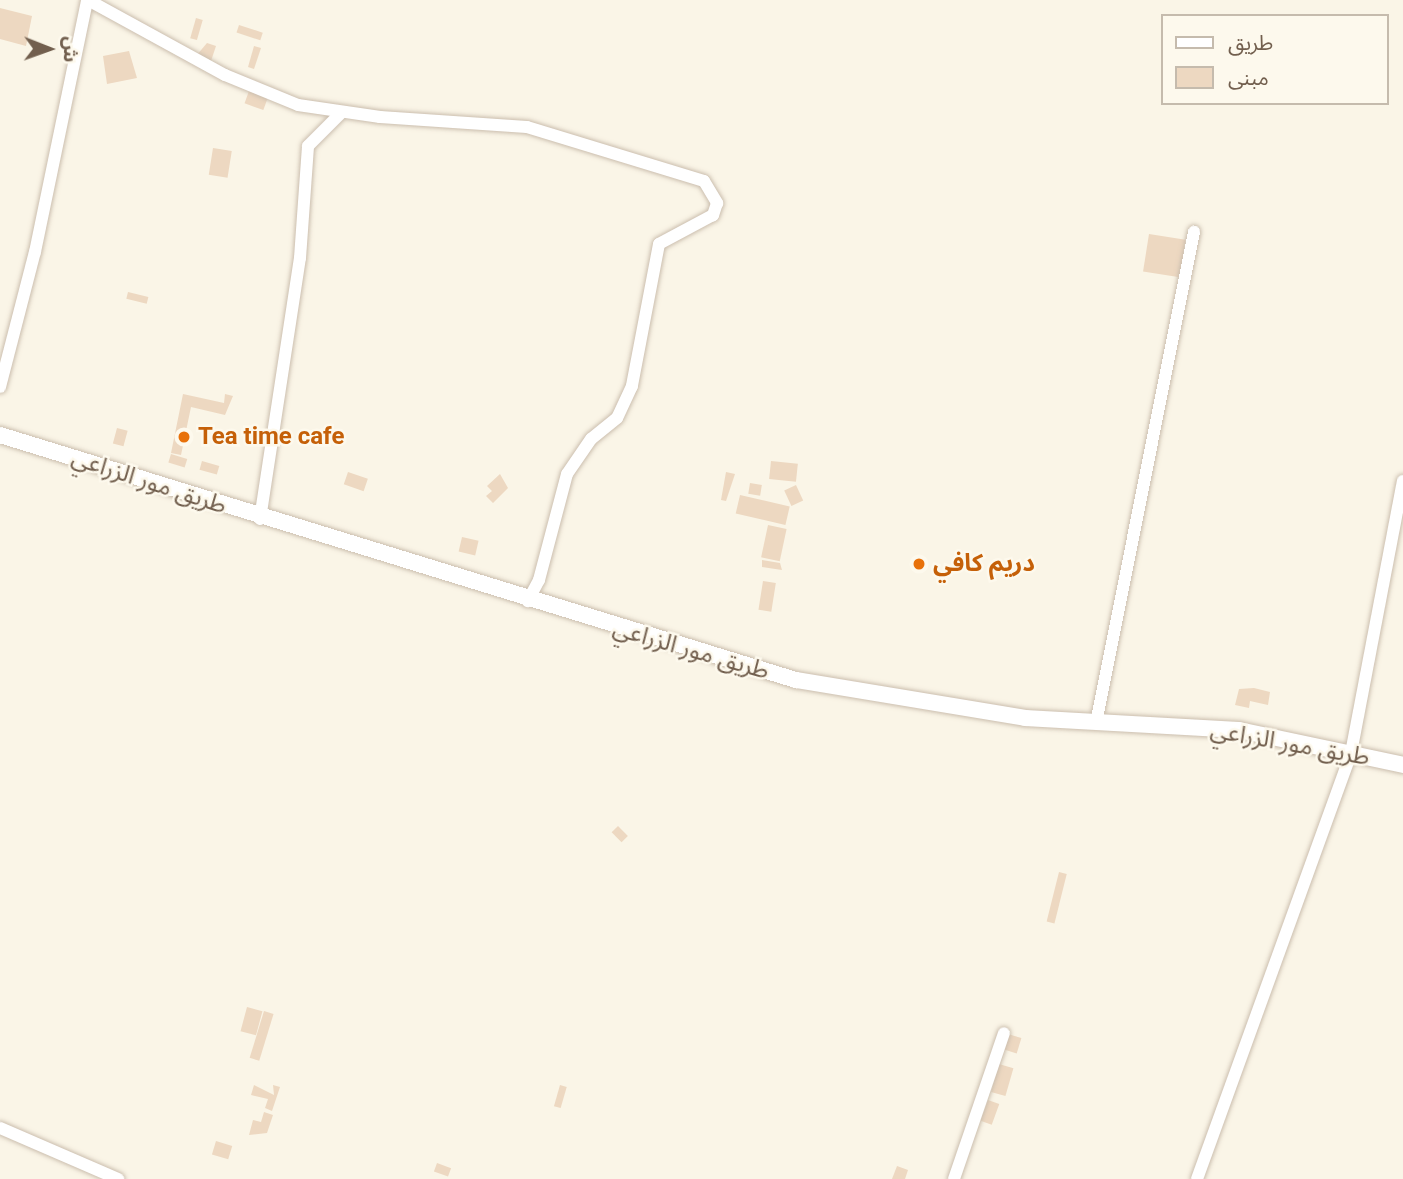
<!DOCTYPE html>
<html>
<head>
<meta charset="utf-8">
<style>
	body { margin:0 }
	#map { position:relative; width:1403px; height:1179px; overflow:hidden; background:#faf5e7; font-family:Roboto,"Noto Sans Arabic",sans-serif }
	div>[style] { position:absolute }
	.building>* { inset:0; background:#edd8c1; transform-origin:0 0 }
	.roads { filter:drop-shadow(0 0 2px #cbbeae) drop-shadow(0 0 2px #cbbeae) }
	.minor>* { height:12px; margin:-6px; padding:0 6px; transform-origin:6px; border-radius:6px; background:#fff }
	.tertiary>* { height:16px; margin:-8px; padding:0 8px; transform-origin:8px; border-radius:8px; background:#fff }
	.dots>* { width:19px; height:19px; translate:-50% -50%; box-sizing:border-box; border:4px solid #fdf9ed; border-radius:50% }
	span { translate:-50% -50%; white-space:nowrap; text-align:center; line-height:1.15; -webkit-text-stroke:5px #fdf9ed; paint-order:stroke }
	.food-label { font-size:24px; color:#c56008; font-weight:700 }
	.left { translate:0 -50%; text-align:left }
	.street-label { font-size:24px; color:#725f4e }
	.legend { position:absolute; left:1161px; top:14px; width:228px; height:91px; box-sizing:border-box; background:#fdf9ed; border:2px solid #c5bbad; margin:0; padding:9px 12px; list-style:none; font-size:21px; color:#725f4e }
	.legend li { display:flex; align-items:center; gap:14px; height:35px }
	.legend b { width:35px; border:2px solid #c5bbad }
	.north { position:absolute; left:14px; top:14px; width:70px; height:70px; -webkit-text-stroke:5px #fdf9ed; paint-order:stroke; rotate:91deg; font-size:19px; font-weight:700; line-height:28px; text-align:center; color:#725f4e }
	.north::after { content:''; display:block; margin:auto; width:24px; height:32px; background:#725f4e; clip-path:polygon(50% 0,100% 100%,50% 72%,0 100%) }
</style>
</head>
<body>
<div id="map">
	<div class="building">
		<div style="clip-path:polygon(0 8px,32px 16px,26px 46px,0 39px)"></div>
		<div style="left:196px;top:18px;width:7px;height:21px;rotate:16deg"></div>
		<div style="left:239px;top:25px;width:25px;height:8px;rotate:18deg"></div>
		<div style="clip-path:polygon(207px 43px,216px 46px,211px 61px,196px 56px)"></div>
		<div style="clip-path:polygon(254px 46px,261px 48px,254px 69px,248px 67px)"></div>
		<div style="clip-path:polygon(129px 51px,137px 78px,107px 84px,103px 56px)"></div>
		<div style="left:249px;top:91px;width:20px;height:13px;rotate:20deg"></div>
		<div style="left:213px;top:148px;width:19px;height:27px;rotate:9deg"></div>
		<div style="left:1149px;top:234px;width:37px;height:38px;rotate:9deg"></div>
		<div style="left:128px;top:292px;width:21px;height:7px;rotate:14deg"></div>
		<div style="clip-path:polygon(183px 394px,224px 403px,225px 394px,233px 396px,225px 415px,191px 407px,181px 455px,171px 453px)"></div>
		<div style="left:117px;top:428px;width:11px;height:16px;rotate:15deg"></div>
		<div style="left:171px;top:454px;width:17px;height:9px;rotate:17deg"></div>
		<div style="left:202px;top:461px;width:18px;height:9px;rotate:16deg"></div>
		<div style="left:771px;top:461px;width:27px;height:18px;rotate:6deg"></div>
		<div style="left:348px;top:472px;width:21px;height:13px;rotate:19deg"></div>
		<div style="clip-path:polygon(726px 472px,735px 474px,726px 501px,721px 500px)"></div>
		<div style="clip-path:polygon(500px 474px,508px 488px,493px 503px,486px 496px,492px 491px,487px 486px)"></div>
		<div style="left:750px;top:483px;width:12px;height:11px;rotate:9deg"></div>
		<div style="left:796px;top:485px;width:17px;height:13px;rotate:65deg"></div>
		<div style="left:740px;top:495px;width:51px;height:19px;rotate:13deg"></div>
		<div style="left:768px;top:525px;width:19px;height:33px;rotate:12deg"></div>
		<div style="left:462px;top:537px;width:17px;height:15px;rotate:13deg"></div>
		<div style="clip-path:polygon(762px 560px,780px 563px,782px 570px,762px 567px)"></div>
		<div style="left:763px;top:581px;width:13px;height:29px;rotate:9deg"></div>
		<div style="clip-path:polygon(1254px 688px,1270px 692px,1268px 705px,1250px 701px,1249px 708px,1235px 705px,1239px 689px)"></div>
		<div style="left:618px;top:826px;width:14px;height:9px;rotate:45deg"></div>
		<div style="left:1059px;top:872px;width:8px;height:51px;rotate:14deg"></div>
		<div style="left:247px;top:1007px;width:16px;height:25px;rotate:15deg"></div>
		<div style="left:264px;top:1011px;width:10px;height:49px;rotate:17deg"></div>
		<div style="left:1008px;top:1034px;width:14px;height:16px;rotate:17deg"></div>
		<div style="left:999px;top:1064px;width:15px;height:29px;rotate:16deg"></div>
		<div style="clip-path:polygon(254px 1085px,274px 1095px,273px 1085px,280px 1087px,272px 1111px,265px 1108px,268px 1099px,251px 1095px)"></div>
		<div style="left:560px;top:1085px;width:7px;height:22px;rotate:16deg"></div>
		<div style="left:988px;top:1100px;width:12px;height:22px;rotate:20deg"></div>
		<div style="clip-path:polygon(264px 1112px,273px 1115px,267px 1133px,249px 1135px,253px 1120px,261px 1122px)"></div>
		<div style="left:216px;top:1141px;width:17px;height:14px;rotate:17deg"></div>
		<div style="left:437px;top:1163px;width:15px;height:9px;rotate:20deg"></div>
		<div style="clip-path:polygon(897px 1166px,908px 1170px,905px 1179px,892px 1179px)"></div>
	</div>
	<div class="roads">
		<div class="minor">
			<div style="left:88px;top:0;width:156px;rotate:28.7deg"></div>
			<div style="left:225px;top:75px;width:79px;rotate:22.3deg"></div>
			<div style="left:298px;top:105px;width:83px;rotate:8.3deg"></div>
			<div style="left:380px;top:117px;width:147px;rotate:3.9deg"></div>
			<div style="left:527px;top:127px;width:185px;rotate:17deg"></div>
			<div style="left:704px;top:181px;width:26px;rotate:59deg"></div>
			<div style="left:717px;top:203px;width:13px;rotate:108deg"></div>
			<div style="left:713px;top:215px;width:61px;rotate:151.8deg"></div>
			<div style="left:659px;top:244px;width:145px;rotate:100.8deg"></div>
			<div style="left:632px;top:386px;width:35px;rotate:115deg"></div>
			<div style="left:617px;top:418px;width:33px;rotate:141deg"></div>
			<div style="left:591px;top:439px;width:42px;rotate:124.4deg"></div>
			<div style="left:567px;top:474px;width:110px;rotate:104.8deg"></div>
			<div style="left:539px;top:580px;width:24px;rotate:118deg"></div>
			<div style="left:0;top:387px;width:139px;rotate:-75.5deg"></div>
			<div style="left:35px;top:252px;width:257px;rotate:-78.3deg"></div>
			<div style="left:260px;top:519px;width:264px;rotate:-81.3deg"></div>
			<div style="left:300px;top:258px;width:112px;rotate:-85.9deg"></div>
			<div style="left:308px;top:146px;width:47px;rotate:-45deg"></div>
			<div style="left:1096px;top:723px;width:501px;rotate:-78.71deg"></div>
			<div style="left:0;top:1128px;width:129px;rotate:23.4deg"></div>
			<div style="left:954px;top:1179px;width:154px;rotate:-71.1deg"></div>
			<div style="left:1197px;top:1179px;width:453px;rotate:-70.1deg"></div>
			<div style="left:1351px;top:753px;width:277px;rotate:-79.2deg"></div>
		</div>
		<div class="tertiary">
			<div style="left:0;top:435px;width:833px;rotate:17.11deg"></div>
			<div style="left:796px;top:680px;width:232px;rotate:9.4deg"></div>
			<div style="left:1025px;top:718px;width:214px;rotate:3.2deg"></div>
			<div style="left:1239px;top:730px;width:168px;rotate:12deg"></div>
		</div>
	</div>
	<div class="dots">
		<div style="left:184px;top:437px;background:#e8710a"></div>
		<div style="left:919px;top:564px;background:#e8710a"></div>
	</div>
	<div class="food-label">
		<span class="left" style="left:198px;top:437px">Tea time cafe</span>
		<span class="left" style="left:933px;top:564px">دريم كافي</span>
	</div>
	<div class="street-label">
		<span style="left:149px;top:482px;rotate:18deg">طريق مور الزراعي</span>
		<span style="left:691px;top:650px;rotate:16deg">طريق مور الزراعي</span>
		<span style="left:1290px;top:744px;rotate:10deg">طريق مور الزراعي</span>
	</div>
	<ul class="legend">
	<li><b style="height:9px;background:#fff"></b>طريق</li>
	<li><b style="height:19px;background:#edd8c1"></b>مبنى</li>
	</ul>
	<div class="north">ش</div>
</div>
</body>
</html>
